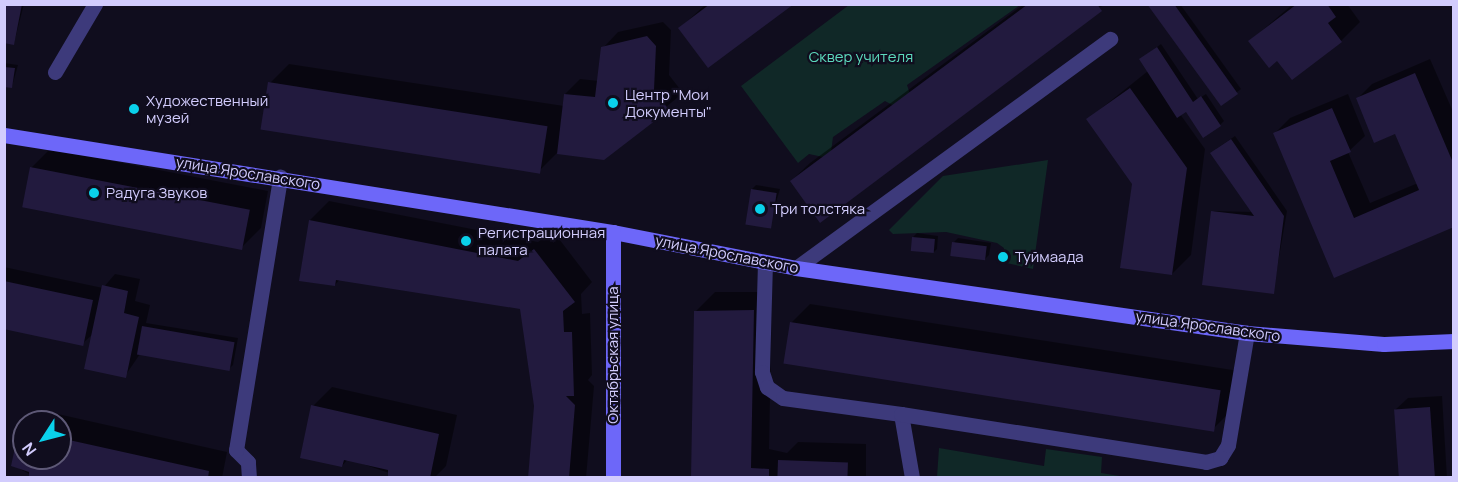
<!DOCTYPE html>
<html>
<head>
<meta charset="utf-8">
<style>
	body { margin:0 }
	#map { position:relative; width:1458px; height:482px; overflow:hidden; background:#100d1e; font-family:Manrope,sans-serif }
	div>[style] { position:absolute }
	.green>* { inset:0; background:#102827 }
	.shadow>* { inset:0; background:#0007 }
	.building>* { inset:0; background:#221a3e; transform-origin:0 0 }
	.street>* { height:15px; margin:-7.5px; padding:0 7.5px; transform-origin:7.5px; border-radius:7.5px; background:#3d3a7b }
	.secondary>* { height:15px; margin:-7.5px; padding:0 7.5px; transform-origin:7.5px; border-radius:7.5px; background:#6d67f9 }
	.dots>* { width:16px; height:16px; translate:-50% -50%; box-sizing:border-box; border:3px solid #100d1e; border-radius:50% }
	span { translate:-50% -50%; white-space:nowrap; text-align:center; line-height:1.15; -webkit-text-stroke:4.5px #100d1e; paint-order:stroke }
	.park-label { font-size:15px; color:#5cd9bc }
	.poi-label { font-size:15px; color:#d2ccfd }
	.left { translate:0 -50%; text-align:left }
	.street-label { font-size:15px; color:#d2ccfd }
	.frame { position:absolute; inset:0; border:6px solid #d2ccfd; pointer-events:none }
	.north { position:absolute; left:12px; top:410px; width:60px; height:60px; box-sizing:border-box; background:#100d1e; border:2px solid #5e5977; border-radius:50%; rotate:234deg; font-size:16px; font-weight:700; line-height:24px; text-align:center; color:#d2ccfd }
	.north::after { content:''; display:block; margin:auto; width:21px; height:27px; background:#0ad1eb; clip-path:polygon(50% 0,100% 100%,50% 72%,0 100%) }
</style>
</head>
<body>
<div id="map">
	<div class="green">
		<div style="clip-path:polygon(849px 5px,1020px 5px,907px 85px,910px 94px,896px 107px,885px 101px,833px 137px,831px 152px,823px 157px,809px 154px,798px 163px,741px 86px)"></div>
		<div style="clip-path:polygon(1048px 160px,1033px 269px,1002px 262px,1004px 248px,997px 243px,946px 232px,893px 234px,889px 230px,943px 176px)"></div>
		<div style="clip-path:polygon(939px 448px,1044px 466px,1046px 449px,1102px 457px,1101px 473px,1126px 477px,937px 477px)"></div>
	</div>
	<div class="shadow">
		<div style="clip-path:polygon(4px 4px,24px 4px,14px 43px)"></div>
		<div style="clip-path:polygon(706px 4px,792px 4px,680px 28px)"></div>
		<div style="clip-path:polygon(1024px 4px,1106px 4px,791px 181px,810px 163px)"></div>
		<div style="clip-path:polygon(1149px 4px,1180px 4px,1241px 89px,1221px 104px)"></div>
		<div style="clip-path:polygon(1293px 4px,1347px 4px,1360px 22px,1341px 41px,1278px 59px,1250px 41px)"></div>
		<div style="clip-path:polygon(663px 22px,671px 30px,669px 75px,683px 93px,604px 158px,557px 153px,541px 169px,270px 83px,289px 64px,564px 106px,565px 94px,580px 79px,599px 81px,603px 48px,618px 32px)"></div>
		<div style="clip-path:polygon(1161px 44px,1198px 99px,1206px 94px,1224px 121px,1220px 125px,1186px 110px,1180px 114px,1205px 149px,1191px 255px,1172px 274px,1133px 184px,1088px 119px,1148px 71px,1145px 56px)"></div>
		<div style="clip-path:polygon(1430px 59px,1454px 114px,1454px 226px,1335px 276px,1274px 134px,1290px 118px,1348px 94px,1365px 136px,1348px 152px,1370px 203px,1418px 183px,1396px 132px,1357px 99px,1372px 84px)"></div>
		<div style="clip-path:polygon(4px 63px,18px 65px,12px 86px,4px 85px)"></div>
		<div style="clip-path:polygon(1235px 136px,1287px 211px,1273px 292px,1213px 211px,1253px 212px,1216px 149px)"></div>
		<div style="clip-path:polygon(50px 149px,268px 191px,261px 228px,242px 247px,31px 168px)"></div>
		<div style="clip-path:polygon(756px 185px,780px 189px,769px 226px,752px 189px)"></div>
		<div style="clip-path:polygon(329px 201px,538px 242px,553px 231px,592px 282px,581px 294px,582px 314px,590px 313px,592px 375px,588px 380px,594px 386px,586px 478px,529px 478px,536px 406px,521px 307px,340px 279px,335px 285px,310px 220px)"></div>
		<div style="clip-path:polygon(917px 233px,938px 236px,937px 249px,933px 253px,913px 237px)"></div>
		<div style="clip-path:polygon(958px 238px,991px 243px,989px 255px,985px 259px,954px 242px)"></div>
		<div style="clip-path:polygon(4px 267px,103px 288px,115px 274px,140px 279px,135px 301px,150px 305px,146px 323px,238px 338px,233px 365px,229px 369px,140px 354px,125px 376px,93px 334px,83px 343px,4px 326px)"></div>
		<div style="clip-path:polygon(715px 292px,772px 292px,769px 449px,787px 453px,798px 442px,866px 444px,866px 478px,692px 478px,696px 311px)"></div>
		<div style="clip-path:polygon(810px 304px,1239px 371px,1233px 409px,1214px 428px,791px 323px)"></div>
		<div style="clip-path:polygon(332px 387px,457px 415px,446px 466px,434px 478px,404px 478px,348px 459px,342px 466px,313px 406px)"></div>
		<div style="clip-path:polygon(1442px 396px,1447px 478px,1400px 478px,1395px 410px,1408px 398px)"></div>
		<div style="clip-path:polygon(40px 410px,227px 452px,222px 478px,36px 478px,13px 465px,24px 426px,24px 458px,60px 458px,60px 422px,28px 422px)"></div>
	</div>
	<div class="building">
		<div style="clip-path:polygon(4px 4px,22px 4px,14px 45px,4px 43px)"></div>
		<div style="clip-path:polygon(710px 4px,794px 4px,708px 68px,678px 28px)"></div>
		<div style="clip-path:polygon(1028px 4px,1097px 4px,1102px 11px,820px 223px,790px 181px)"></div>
		<div style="clip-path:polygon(1147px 4px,1174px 4px,1238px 94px,1221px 106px)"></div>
		<div style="clip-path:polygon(1297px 4px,1327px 4px,1336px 17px,1328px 23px,1342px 42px,1292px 80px,1277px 61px,1269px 68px,1248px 41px)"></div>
		<div style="clip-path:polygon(647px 36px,656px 46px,654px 90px,669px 110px,604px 160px,557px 154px,564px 94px,595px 97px,601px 47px)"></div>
		<div style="clip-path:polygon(1157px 47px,1193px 102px,1201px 96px,1221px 126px,1203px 138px,1186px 112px,1177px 118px,1139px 59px)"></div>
		<div style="clip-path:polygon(4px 67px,15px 68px,12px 88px,4px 87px)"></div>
		<div style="clip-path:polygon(1415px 73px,1454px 165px,1454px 227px,1334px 278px,1273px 133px,1332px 108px,1351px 152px,1330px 161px,1354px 218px,1419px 190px,1395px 134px,1374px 143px,1356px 98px)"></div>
		<div style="left:268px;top:82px;width:283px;height:48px;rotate:9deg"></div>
		<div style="clip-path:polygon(1130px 88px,1187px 168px,1172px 275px,1120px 268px,1132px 184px,1086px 119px)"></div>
		<div style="clip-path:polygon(1231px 139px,1284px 216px,1274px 294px,1202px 285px,1211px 211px,1254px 216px,1210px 153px)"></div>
		<div style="left:30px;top:167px;width:224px;height:41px;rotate:11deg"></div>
		<div style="left:751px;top:189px;width:26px;height:36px;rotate:9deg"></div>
		<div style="clip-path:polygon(309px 220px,518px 261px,534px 249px,575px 302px,563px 311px,564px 332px,572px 332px,574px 396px,566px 396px,575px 405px,569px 478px,528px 478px,534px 406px,520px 309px,336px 280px,335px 286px,299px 281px)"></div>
		<div style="left:912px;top:237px;width:23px;height:14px;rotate:5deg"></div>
		<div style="left:952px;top:242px;width:35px;height:14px;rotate:7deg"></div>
		<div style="left:4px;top:281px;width:91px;height:47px;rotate:12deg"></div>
		<div style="clip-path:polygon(102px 285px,128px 291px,124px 313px,139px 317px,126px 378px,84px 369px)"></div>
		<div style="clip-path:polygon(754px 310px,751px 468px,769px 469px,769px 478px,691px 478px,694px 311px)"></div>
		<div style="left:790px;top:322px;width:436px;height:42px;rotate:9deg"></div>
		<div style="left:142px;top:326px;width:94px;height:29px;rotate:10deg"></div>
		<div style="clip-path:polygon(311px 405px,439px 434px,430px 478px,388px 478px,388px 470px,344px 460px,342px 467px,300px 458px)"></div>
		<div style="left:1430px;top:407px;width:71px;height:36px;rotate:86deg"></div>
		<div style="clip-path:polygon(19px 429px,24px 430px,24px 458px,60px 458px,60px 438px,209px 471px,208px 478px,29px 478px,29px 472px,11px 466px)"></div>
		<div style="left:778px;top:460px;width:70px;height:18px;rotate:2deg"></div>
	</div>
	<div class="street">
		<div style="left:55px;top:72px;width:79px;rotate:-59.5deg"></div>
		<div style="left:765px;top:262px;width:110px;rotate:91.6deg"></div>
		<div style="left:762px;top:372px;width:16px;rotate:72deg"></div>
		<div style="left:767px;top:387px;width:19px;rotate:35deg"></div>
		<div style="left:783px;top:398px;width:119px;rotate:7.7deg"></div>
		<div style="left:901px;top:414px;width:65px;rotate:80.2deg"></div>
		<div style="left:796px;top:268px;width:389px;rotate:-36.1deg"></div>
		<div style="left:901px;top:414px;width:309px;rotate:8.9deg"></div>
		<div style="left:1206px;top:462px;width:15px;rotate:-16deg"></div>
		<div style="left:1220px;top:458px;width:15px;rotate:-58deg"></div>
		<div style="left:1228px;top:445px;width:114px;rotate:-80.4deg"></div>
		<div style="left:249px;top:478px;width:16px;rotate:-94deg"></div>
		<div style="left:248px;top:462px;width:17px;rotate:-135deg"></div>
		<div style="left:236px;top:450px;width:277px;rotate:-80.8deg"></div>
	</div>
	<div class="secondary">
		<div style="left:4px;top:135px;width:617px;rotate:9.05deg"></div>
		<div style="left:613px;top:232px;width:187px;rotate:11.1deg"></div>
		<div style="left:796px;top:268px;width:456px;rotate:8.2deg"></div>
		<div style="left:1247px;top:333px;width:137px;rotate:4.6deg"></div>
		<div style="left:1384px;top:344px;width:70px;rotate:-2.5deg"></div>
		<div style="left:613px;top:232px;width:246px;rotate:90deg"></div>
	</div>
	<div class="dots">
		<div style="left:613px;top:103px;background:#0ad1eb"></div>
		<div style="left:134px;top:109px;background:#0ad1eb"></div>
		<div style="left:94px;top:193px;background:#0ad1eb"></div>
		<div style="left:760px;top:209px;background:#0ad1eb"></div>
		<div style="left:466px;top:241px;background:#0ad1eb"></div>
		<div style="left:1003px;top:257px;background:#0ad1eb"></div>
	</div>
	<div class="park-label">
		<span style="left:861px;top:57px">Сквер учителя</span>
	</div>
	<div class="poi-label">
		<span class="left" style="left:625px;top:103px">Центр "Мои<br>Документы"</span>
		<span class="left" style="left:146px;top:109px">Художественный<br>музей</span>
		<span class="left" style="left:106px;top:193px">Радуга Звуков</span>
		<span class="left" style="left:772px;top:209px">Три толстяка</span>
		<span class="left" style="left:478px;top:241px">Регистрационная<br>палата</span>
		<span class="left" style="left:1015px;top:257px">Туймаада</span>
	</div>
	<div class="street-label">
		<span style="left:248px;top:173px;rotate:9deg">улица Ярославского</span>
		<span style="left:727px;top:254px;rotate:11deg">улица Ярославского</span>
		<span style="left:1208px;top:326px;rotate:8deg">улица Ярославского</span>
		<span style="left:613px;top:355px;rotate:-90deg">Октябрьская улица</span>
	</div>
	<div class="frame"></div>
	<div class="north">N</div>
</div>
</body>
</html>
